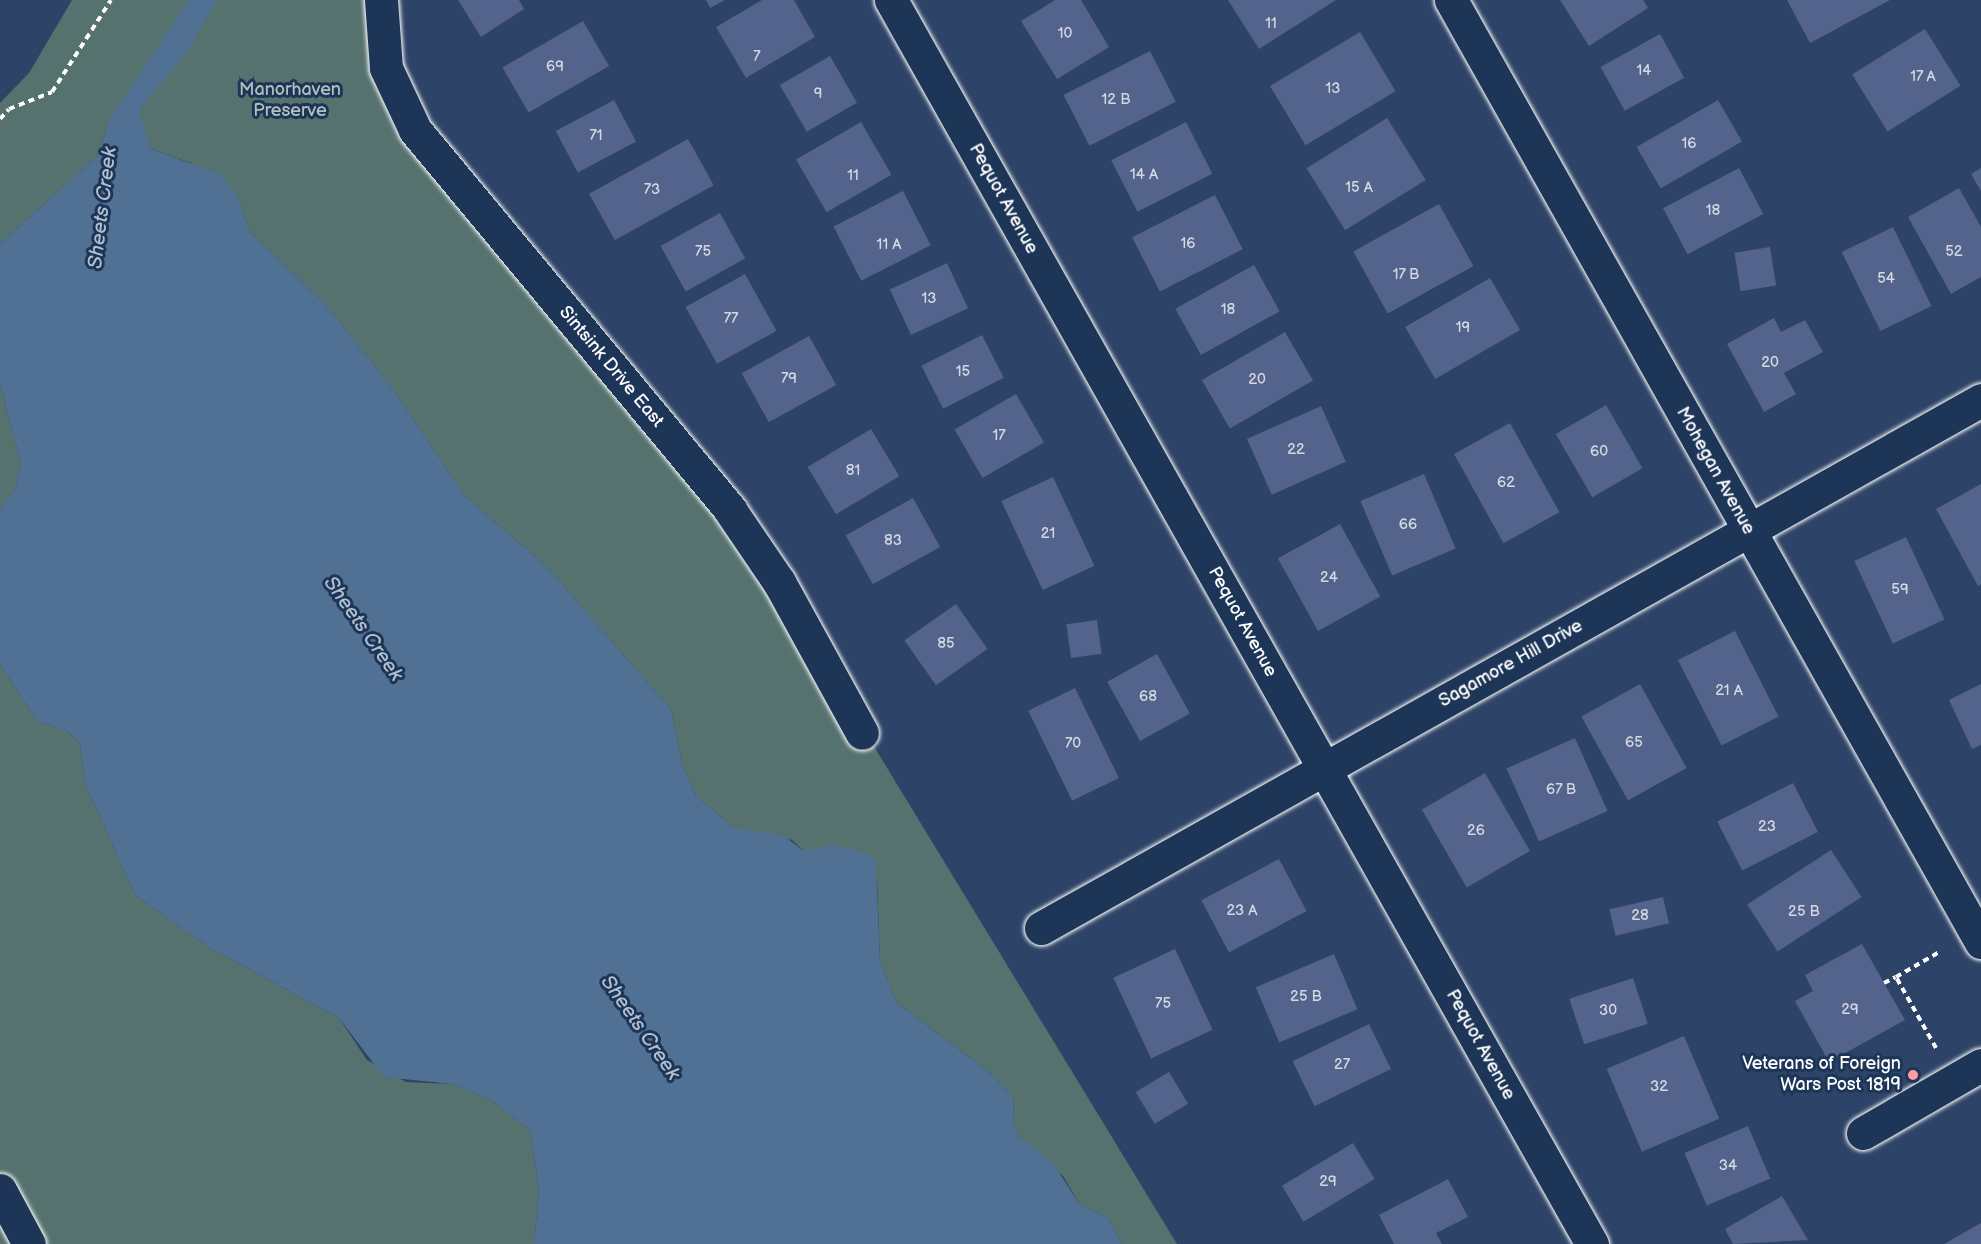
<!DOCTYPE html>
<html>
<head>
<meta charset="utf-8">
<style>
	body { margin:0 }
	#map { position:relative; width:1981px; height:1244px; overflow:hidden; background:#2d4367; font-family:"Balsamiq Sans",sans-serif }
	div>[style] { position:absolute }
	.green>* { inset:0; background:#55726f }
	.water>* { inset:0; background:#517194 }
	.building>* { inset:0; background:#53638b; transform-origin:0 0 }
	.path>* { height:4px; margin-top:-2px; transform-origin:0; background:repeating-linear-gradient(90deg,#fff 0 6px,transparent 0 10.5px) }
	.roads { filter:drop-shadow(0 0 2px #fff) drop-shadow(0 0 2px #fff) }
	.minor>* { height:33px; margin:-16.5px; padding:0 16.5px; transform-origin:16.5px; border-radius:16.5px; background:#1d3557 }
	.dots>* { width:16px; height:16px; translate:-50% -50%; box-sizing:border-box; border:3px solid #1d3557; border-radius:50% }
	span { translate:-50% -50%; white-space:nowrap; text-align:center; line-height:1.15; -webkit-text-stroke:6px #1d3557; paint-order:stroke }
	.number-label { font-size:15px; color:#d4d8e2 }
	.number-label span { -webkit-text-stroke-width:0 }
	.park-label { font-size:18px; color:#b2c0be }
	.street-label { font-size:18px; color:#fff }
	.poi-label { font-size:18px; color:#fff }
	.right { translate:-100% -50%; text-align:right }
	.water-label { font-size:20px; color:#b1bfcf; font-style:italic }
</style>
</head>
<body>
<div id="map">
	<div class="green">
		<div style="clip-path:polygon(72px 0,381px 0,386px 68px,730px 510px,1177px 1244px,1122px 1244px,1107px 1217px,1080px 1205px,1063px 1176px,1020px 1138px,1014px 1127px,1013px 1097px,989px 1072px,897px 1003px,880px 961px,877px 878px,804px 851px,792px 840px,733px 827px,696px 796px,682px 764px,671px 710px,548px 568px,465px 496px,392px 388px,324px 303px,249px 231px,239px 200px,191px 163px,151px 149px,137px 115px,105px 134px,98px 155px,0 244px,0 103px,29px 73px)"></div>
		<div style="clip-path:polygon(0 383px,21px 464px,16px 488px,0 508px)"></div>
		<div style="clip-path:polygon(0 664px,37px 721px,66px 730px,80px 744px,85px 783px,135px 895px,207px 946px,339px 1018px,367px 1060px,406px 1082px,452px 1084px,490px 1099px,530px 1130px,539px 1189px,534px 1244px,0 1244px)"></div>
	</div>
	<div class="water">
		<div style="clip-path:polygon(189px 0,217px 0,185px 55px,139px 110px,151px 149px,220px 174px,239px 200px,249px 231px,324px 303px,392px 388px,465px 496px,548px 568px,671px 710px,682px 764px,696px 796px,733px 827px,784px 836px,804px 851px,833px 845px,870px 855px,876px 862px,880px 961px,897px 1003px,989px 1072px,1013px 1097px,1014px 1127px,1020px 1138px,1051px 1160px,1080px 1205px,1107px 1217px,1122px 1244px,534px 1244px,539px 1189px,530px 1130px,490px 1099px,452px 1084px,384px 1077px,339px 1018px,207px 946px,135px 895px,85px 783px,80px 744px,66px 730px,37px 721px,0 664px,0 508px,16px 488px,21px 464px,0 383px,0 244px,98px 155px,110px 119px)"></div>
	</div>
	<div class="building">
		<div style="clip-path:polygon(458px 0,519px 0,524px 9px,481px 37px)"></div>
		<div style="clip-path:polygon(706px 0,725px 0,710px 8px)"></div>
		<div style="clip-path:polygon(762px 0,794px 0,815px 37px,746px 78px,716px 27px)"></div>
		<div style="clip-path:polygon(1055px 0,1081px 0,1109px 47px,1057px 79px,1021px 21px)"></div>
		<div style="clip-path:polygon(1228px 0,1336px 0,1259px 49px)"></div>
		<div style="clip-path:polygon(1560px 0,1643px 0,1648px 8px,1589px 46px)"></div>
		<div style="clip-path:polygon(1787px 0,1890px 0,1810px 43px)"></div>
		<div style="left:583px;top:21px;width:52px;height:93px;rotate:60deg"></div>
		<div style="left:1925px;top:29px;width:67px;height:86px;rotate:58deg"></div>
		<div style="left:1360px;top:32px;width:69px;height:105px;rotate:59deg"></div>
		<div style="left:1660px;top:34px;width:50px;height:68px;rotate:61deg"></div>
		<div style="left:1150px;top:51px;width:57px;height:97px;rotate:63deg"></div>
		<div style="left:830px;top:56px;width:54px;height:58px;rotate:60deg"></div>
		<div style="left:614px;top:100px;width:47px;height:66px;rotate:62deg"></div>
		<div style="left:1718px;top:100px;width:48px;height:94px;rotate:60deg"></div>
		<div style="left:1387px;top:118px;width:73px;height:95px;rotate:58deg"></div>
		<div style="left:861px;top:122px;width:61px;height:75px;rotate:60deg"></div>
		<div style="left:1186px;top:122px;width:58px;height:84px;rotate:63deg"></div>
		<div style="left:688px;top:139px;width:53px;height:113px;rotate:61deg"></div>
		<div style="left:1739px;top:168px;width:52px;height:86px;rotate:62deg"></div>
		<div style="clip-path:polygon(1981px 168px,1981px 191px,1971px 174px)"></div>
		<div style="clip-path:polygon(1959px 188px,1981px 227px,1981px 277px,1951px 294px,1908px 217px)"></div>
		<div style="left:903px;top:191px;width:61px;height:78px;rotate:63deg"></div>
		<div style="left:1215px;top:195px;width:61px;height:93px;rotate:63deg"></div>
		<div style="left:1439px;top:204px;width:71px;height:98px;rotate:61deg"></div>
		<div style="left:720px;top:213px;width:52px;height:68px;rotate:61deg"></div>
		<div style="left:1893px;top:227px;width:88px;height:57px;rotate:64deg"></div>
		<div style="left:1770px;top:247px;width:39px;height:36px;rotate:81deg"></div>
		<div style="left:947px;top:263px;width:50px;height:63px;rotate:65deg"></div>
		<div style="left:1254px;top:265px;width:53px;height:90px;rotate:61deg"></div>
		<div style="left:745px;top:274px;width:65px;height:68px;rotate:61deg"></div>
		<div style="left:1490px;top:278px;width:60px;height:98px;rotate:60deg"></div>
		<div style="clip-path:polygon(1774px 318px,1781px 332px,1805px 320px,1823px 352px,1784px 373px,1796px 394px,1764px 412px,1727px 344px)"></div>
		<div style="left:1285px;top:332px;width:56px;height:96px;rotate:60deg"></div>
		<div style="left:982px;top:335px;width:48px;height:68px;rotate:63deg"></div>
		<div style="left:809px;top:336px;width:56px;height:77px;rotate:61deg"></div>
		<div style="left:1016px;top:394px;width:56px;height:71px;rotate:60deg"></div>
		<div style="left:1606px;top:405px;width:73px;height:58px;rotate:60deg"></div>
		<div style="left:1321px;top:406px;width:61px;height:81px;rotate:66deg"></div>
		<div style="left:1510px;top:423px;width:102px;height:64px;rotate:61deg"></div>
		<div style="left:871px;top:429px;width:55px;height:74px;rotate:59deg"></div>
		<div style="left:1424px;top:474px;width:81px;height:69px;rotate:67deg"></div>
		<div style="left:1053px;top:477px;width:98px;height:57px;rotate:65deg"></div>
		<div style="clip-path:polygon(1981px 484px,1981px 584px,1978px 586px,1936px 509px)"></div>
		<div style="left:913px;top:498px;width:56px;height:77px;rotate:61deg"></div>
		<div style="left:1340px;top:524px;width:83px;height:71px;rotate:61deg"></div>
		<div style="left:1906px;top:537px;width:91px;height:57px;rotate:65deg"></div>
		<div style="left:956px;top:604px;width:55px;height:63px;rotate:55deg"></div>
		<div style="left:1097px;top:620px;width:34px;height:31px;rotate:82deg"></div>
		<div style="left:1735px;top:631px;width:96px;height:64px;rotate:63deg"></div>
		<div style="left:1157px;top:654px;width:68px;height:57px;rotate:61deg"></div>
		<div style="left:1640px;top:684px;width:96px;height:67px;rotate:61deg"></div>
		<div style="clip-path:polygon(1981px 684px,1981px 745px,1972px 749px,1949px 700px)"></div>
		<div style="left:1075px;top:688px;width:100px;height:52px;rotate:64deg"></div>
		<div style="left:1575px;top:738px;width:80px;height:75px;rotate:66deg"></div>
		<div style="left:1485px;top:773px;width:90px;height:73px;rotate:60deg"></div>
		<div style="left:1793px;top:783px;width:55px;height:85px;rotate:63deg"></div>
		<div style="left:1831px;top:850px;width:56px;height:100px;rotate:57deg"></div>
		<div style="left:1279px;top:859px;width:59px;height:88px;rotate:62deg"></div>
		<div style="left:1663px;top:897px;width:27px;height:55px;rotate:77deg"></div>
		<div style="clip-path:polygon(1862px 944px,1905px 1020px,1829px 1062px,1795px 1001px,1813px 991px,1805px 975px)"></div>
		<div style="left:1175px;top:949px;width:89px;height:68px;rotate:65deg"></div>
		<div style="left:1334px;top:954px;width:60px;height:85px;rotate:67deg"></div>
		<div style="left:1633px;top:978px;width:48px;height:67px;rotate:72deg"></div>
		<div style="left:1369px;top:1024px;width:50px;height:85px;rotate:64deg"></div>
		<div style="left:1684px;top:1036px;width:90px;height:84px;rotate:67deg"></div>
		<div style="left:1169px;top:1072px;width:37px;height:39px;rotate:59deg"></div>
		<div style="left:1748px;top:1126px;width:57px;height:69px;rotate:67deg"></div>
		<div style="left:1353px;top:1143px;width:42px;height:83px;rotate:59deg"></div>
		<div style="clip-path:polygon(1448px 1179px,1468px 1217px,1436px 1233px,1442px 1244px,1394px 1244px,1379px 1215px)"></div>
		<div style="clip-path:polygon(1782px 1196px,1808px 1240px,1733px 1244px,1725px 1229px)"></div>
		<div style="clip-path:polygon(1981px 1223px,1981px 1244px,1944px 1244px)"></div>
	</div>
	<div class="path">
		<div style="left:0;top:119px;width:13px;rotate:-48deg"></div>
		<div style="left:9px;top:109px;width:46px;rotate:-21.6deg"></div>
		<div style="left:52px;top:92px;width:109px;rotate:-57.3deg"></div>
		<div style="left:1884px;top:983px;width:13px;rotate:-27deg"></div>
		<div style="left:1936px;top:1048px;width:81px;rotate:-119.4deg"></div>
		<div style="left:1896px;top:977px;width:52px;rotate:-30deg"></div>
	</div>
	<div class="roads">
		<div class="minor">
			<div style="left:381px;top:0;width:68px;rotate:85.8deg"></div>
			<div style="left:386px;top:68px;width:68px;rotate:64.9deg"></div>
			<div style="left:415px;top:130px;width:494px;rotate:50.3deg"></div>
			<div style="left:730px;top:510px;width:87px;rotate:55.8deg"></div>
			<div style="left:779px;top:582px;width:172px;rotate:61.2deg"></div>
			<div style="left:891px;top:0;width:1428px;rotate:60.6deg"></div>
			<div style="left:1451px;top:0;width:1081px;rotate:60.64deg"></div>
			<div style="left:1041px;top:928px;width:1078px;rotate:-29.32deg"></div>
			<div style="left:1863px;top:1133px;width:136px;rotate:-30deg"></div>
			<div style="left:0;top:1190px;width:61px;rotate:61.8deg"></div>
		</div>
	</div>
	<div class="dots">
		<div style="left:1913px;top:1075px;background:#ff9aa2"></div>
	</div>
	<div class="number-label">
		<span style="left:1271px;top:24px">11</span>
		<span style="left:1065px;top:34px">10</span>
		<span style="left:757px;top:57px">7</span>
		<span style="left:555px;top:67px">69</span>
		<span style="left:1644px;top:71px">14</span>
		<span style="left:1923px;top:77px">17 A</span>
		<span style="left:1333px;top:89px">13</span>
		<span style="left:818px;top:94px">9</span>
		<span style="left:1116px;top:100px">12 B</span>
		<span style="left:596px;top:136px">71</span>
		<span style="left:1689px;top:144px">16</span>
		<span style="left:1144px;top:175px">14 A</span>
		<span style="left:853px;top:176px">11</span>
		<span style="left:1359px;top:188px">15 A</span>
		<span style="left:652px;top:190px">73</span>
		<span style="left:1713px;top:211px">18</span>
		<span style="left:1188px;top:244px">16</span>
		<span style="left:889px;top:245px">11 A</span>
		<span style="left:703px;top:252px">75</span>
		<span style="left:1954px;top:252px">52</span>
		<span style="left:1406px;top:275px">17 B</span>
		<span style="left:1886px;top:279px">54</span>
		<span style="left:929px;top:299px">13</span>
		<span style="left:1228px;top:310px">18</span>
		<span style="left:731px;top:319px">77</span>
		<span style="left:1463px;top:328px">19</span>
		<span style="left:1770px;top:363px">20</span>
		<span style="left:963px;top:372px">15</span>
		<span style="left:789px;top:379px">79</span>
		<span style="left:1257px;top:380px">20</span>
		<span style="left:999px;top:436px">17</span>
		<span style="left:1296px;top:450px">22</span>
		<span style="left:1599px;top:452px">60</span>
		<span style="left:853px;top:471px">81</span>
		<span style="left:1506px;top:483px">62</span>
		<span style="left:1408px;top:525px">66</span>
		<span style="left:1048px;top:534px">21</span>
		<span style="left:893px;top:541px">83</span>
		<span style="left:1329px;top:578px">24</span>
		<span style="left:1900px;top:590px">59</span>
		<span style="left:946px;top:644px">85</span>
		<span style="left:1729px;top:691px">21 A</span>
		<span style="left:1148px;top:697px">68</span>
		<span style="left:1634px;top:743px">65</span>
		<span style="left:1073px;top:744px">70</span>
		<span style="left:1561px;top:790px">67 B</span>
		<span style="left:1767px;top:827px">23</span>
		<span style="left:1476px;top:831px">26</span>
		<span style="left:1242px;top:911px">23 A</span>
		<span style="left:1804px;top:912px">25 B</span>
		<span style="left:1640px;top:916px">28</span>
		<span style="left:1306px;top:997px">25 B</span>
		<span style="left:1163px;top:1004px">75</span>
		<span style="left:1850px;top:1010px">29</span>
		<span style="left:1608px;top:1011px">30</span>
		<span style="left:1342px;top:1065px">27</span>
		<span style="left:1659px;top:1087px">32</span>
		<span style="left:1728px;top:1166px">34</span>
		<span style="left:1328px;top:1182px">29</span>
	</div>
	<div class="park-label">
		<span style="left:290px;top:101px">Manorhaven<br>Preserve</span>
	</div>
	<div class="street-label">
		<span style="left:1003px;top:199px;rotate:61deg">Pequot Avenue</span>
		<span style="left:611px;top:367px;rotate:50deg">Sintsink Drive East</span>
		<span style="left:1715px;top:471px;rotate:61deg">Mohegan Avenue</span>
		<span style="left:1242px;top:622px;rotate:61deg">Pequot Avenue</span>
		<span style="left:1511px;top:664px;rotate:-29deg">Sagamore Hill Drive</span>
		<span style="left:1480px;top:1045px;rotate:61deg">Pequot Avenue</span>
	</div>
	<div class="poi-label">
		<span class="right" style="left:1901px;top:1075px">Veterans of Foreign<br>Wars Post 1819</span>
	</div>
	<div class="water-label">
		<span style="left:103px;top:208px;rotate:-83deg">Sheets Creek</span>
		<span style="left:363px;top:629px;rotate:55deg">Sheets Creek</span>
		<span style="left:640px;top:1028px;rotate:55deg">Sheets Creek</span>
	</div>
</div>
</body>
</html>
